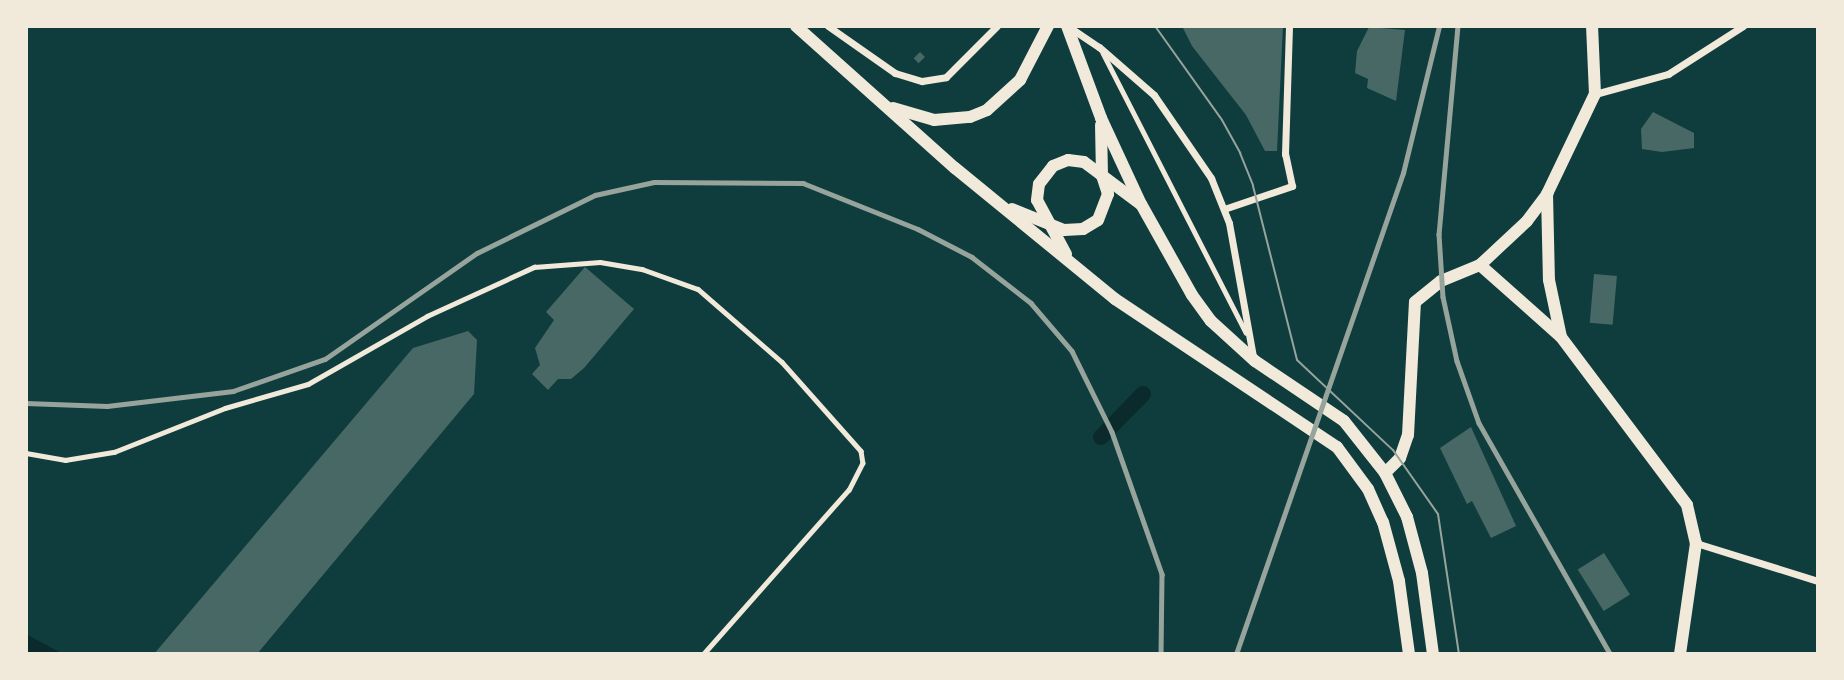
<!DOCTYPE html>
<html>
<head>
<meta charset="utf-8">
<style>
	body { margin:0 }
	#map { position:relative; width:1844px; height:680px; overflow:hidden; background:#0f3d3e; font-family:"Roboto Condensed",sans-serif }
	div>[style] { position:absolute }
	.water>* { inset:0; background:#0a2a2b }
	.canal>* { height:16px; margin:-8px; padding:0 8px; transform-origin:8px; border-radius:8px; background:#0a2a2b }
	.building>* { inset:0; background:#486865; transform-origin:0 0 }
	.service>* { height:4.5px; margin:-2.25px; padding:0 2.25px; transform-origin:2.25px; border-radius:2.25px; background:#f1e9da }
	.minor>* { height:7px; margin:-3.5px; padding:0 3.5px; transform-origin:3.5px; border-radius:3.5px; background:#f1e9da }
	.secondary>* { height:12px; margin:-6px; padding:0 6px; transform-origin:6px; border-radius:6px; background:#f1e9da }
	.primary>* { height:12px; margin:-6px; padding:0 6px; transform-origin:6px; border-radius:6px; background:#f1e9da }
	.tram>* { height:2px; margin:-1px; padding:0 1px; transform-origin:1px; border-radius:1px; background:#97a49c }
	.rail>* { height:4.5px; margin:-2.25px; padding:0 2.25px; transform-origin:2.25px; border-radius:2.25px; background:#97a49c }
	span { translate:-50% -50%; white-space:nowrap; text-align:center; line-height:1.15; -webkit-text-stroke:7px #f1e9da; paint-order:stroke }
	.frame { position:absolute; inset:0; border:28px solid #f1e9da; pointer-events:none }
</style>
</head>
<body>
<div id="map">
	<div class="water">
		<div style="clip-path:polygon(26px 634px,63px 654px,26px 654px)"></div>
	</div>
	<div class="canal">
		<div style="left:1101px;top:437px;width:60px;rotate:-45.7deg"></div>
	</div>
	<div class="building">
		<div style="clip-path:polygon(1182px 26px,1283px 26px,1277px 151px,1265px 151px,1246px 115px,1192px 46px)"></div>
		<div style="clip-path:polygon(1369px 27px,1405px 30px,1396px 101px,1367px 88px,1368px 79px,1355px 73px,1357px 51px)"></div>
		<div style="left:920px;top:52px;width:7px;height:9px;rotate:45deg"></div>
		<div style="clip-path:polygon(1653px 112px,1694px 133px,1694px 148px,1662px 152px,1642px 149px,1641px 129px)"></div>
		<div style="clip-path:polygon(585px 267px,634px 309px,584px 368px,571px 379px,558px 379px,548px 390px,532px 374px,540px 365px,535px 348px,554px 320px,546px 312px)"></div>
		<div style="left:1594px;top:274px;width:23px;height:49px;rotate:5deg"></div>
		<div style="clip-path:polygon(468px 331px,477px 340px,474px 394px,257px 654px,154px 654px,413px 348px)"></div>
		<div style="clip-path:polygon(1471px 427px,1516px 526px,1491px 538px,1472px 501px,1467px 504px,1440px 448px)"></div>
		<div style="left:1604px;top:553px;width:49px;height:31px;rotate:58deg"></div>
	</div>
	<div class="service">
		<div style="left:1103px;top:53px;width:314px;rotate:62.9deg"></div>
		<div style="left:26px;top:453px;width:40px;rotate:10deg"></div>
		<div style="left:65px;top:460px;width:50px;rotate:-9.3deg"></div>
		<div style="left:114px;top:452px;width:119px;rotate:-21.6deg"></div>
		<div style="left:225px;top:408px;width:86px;rotate:-16.1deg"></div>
		<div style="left:308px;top:384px;width:137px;rotate:-29.7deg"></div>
		<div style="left:427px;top:316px;width:118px;rotate:-24.6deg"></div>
		<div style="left:534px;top:267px;width:66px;rotate:-4.3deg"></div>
		<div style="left:600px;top:262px;width:43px;rotate:9.5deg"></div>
		<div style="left:642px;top:269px;width:59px;rotate:19.7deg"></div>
		<div style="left:698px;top:289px;width:111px;rotate:41deg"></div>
		<div style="left:782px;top:362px;width:119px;rotate:48.4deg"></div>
		<div style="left:861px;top:451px;width:12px;rotate:81deg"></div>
		<div style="left:863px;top:463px;width:30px;rotate:117deg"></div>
		<div style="left:849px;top:490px;width:219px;rotate:131.5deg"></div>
	</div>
	<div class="minor">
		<div style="left:828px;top:26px;width:82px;rotate:35deg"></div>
		<div style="left:895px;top:73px;width:28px;rotate:17deg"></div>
		<div style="left:922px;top:81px;width:24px;rotate:-9deg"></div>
		<div style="left:946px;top:77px;width:72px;rotate:-45deg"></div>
		<div style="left:1069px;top:27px;width:36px;rotate:34deg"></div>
		<div style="left:1099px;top:47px;width:73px;rotate:41.1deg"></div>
		<div style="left:1154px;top:95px;width:101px;rotate:55.5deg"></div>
		<div style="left:1211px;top:178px;width:48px;rotate:68.2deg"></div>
		<div style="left:1229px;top:223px;width:135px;rotate:79.8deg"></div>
		<div style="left:1595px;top:94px;width:76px;rotate:-15.3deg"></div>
		<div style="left:1668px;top:74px;width:89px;rotate:-32.6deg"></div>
		<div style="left:1224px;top:209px;width:72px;rotate:-18.7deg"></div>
		<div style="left:1292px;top:186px;width:33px;rotate:-102deg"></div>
		<div style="left:1285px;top:154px;width:128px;rotate:-88.2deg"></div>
		<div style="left:1696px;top:543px;width:128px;rotate:17.3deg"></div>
	</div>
	<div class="secondary">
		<div style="left:1547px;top:194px;width:86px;rotate:88.7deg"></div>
		<div style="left:1549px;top:280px;width:58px;rotate:78.1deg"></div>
		<div style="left:1480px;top:265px;width:108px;rotate:41.6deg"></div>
		<div style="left:1561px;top:337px;width:210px;rotate:53.1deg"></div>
		<div style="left:1687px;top:505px;width:39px;rotate:77deg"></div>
		<div style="left:1696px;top:543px;width:112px;rotate:98.2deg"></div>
		<div style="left:1385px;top:473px;width:21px;rotate:-45deg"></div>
		<div style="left:1400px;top:458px;width:24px;rotate:-71deg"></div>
		<div style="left:1408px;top:435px;width:133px;rotate:-87deg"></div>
		<div style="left:1415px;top:302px;width:33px;rotate:-39deg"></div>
		<div style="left:1441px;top:281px;width:42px;rotate:-22.3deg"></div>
		<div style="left:1480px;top:265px;width:64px;rotate:-43.1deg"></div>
		<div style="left:1527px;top:221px;width:34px;rotate:-53deg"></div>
		<div style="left:1547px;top:194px;width:111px;rotate:-64.4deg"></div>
		<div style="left:1595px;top:94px;width:68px;rotate:-92.5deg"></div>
	</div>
	<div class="primary">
		<div style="left:796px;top:26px;width:213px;rotate:41.8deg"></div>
		<div style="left:955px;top:168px;width:207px;rotate:39.3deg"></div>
		<div style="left:1115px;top:299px;width:267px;rotate:33.7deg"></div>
		<div style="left:1337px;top:447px;width:52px;rotate:53.6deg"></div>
		<div style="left:1368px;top:489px;width:36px;rotate:66deg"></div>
		<div style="left:1383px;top:522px;width:61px;rotate:74.8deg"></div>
		<div style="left:1399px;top:581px;width:74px;rotate:82.2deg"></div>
		<div style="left:1067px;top:26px;width:98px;rotate:69.7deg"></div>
		<div style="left:1101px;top:118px;width:95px;rotate:65.1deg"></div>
		<div style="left:1141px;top:204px;width:104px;rotate:60.7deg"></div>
		<div style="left:1192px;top:295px;width:32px;rotate:54deg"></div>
		<div style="left:1211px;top:321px;width:59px;rotate:42.3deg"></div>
		<div style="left:1255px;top:361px;width:107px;rotate:34deg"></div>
		<div style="left:1344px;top:421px;width:66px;rotate:51.7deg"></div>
		<div style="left:1385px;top:473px;width:49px;rotate:63.4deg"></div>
		<div style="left:1407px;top:517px;width:58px;rotate:75deg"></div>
		<div style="left:1422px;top:573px;width:82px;rotate:82.3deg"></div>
		<div style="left:893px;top:108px;width:43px;rotate:16.3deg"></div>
		<div style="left:934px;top:120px;width:36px;rotate:-5deg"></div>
		<div style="left:970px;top:117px;width:18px;rotate:-22deg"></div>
		<div style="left:987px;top:110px;width:45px;rotate:-42.3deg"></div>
		<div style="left:1020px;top:80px;width:61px;rotate:-62.6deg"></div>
		<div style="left:1012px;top:209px;width:56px;rotate:22deg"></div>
		<div style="left:1064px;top:230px;width:19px;rotate:-3deg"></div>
		<div style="left:1083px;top:229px;width:17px;rotate:-31deg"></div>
		<div style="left:1098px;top:220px;width:28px;rotate:-69deg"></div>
		<div style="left:1108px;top:194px;width:19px;rotate:-108deg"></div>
		<div style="left:1102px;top:176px;width:51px;rotate:-91.1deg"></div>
		<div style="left:1066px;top:254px;width:61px;rotate:-118.2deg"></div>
		<div style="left:1037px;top:200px;width:16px;rotate:-83deg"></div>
		<div style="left:1039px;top:184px;width:23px;rotate:-52deg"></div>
		<div style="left:1053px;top:166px;width:16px;rotate:-22deg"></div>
		<div style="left:1068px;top:160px;width:16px;rotate:7deg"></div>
		<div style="left:1084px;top:162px;width:69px;rotate:36.7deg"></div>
	</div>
	<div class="tram">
		<div style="left:1155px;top:26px;width:115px;rotate:54.5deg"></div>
		<div style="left:1222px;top:120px;width:38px;rotate:61deg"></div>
		<div style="left:1240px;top:153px;width:35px;rotate:68deg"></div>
		<div style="left:1253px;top:186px;width:179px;rotate:75.8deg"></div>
		<div style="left:1297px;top:360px;width:132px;rotate:43.2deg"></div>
		<div style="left:1393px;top:450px;width:78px;rotate:54.9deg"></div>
		<div style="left:1438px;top:514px;width:142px;rotate:81.5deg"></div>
	</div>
	<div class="rail">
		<div style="left:1458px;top:26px;width:209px;rotate:95.2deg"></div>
		<div style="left:1439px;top:234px;width:63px;rotate:86.4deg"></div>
		<div style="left:1443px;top:297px;width:66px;rotate:77.7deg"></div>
		<div style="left:1457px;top:361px;width:66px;rotate:70.5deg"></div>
		<div style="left:1479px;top:423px;width:266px;rotate:60.4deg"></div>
		<div style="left:26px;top:403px;width:81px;rotate:2.1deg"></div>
		<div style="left:107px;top:406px;width:127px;rotate:-6.8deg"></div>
		<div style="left:233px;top:391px;width:97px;rotate:-19.2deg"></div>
		<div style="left:325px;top:359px;width:185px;rotate:-34.9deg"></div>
		<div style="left:477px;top:253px;width:131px;rotate:-26.2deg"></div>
		<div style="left:595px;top:195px;width:60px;rotate:-12.4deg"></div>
		<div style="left:654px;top:182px;width:149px;rotate:0.4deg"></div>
		<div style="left:803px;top:183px;width:124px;rotate:21.8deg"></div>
		<div style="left:918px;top:229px;width:61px;rotate:27.4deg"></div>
		<div style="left:972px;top:257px;width:75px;rotate:37.9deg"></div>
		<div style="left:1031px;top:303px;width:63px;rotate:49.5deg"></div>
		<div style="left:1072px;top:351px;width:90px;rotate:63.7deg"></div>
		<div style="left:1112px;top:432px;width:151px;rotate:70.6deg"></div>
		<div style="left:1162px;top:574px;width:80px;rotate:90.7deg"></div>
		<div style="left:1236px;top:654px;width:509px;rotate:-70.85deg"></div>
		<div style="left:1403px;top:173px;width:151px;rotate:-76.2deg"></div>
	</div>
	<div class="frame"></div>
</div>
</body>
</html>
